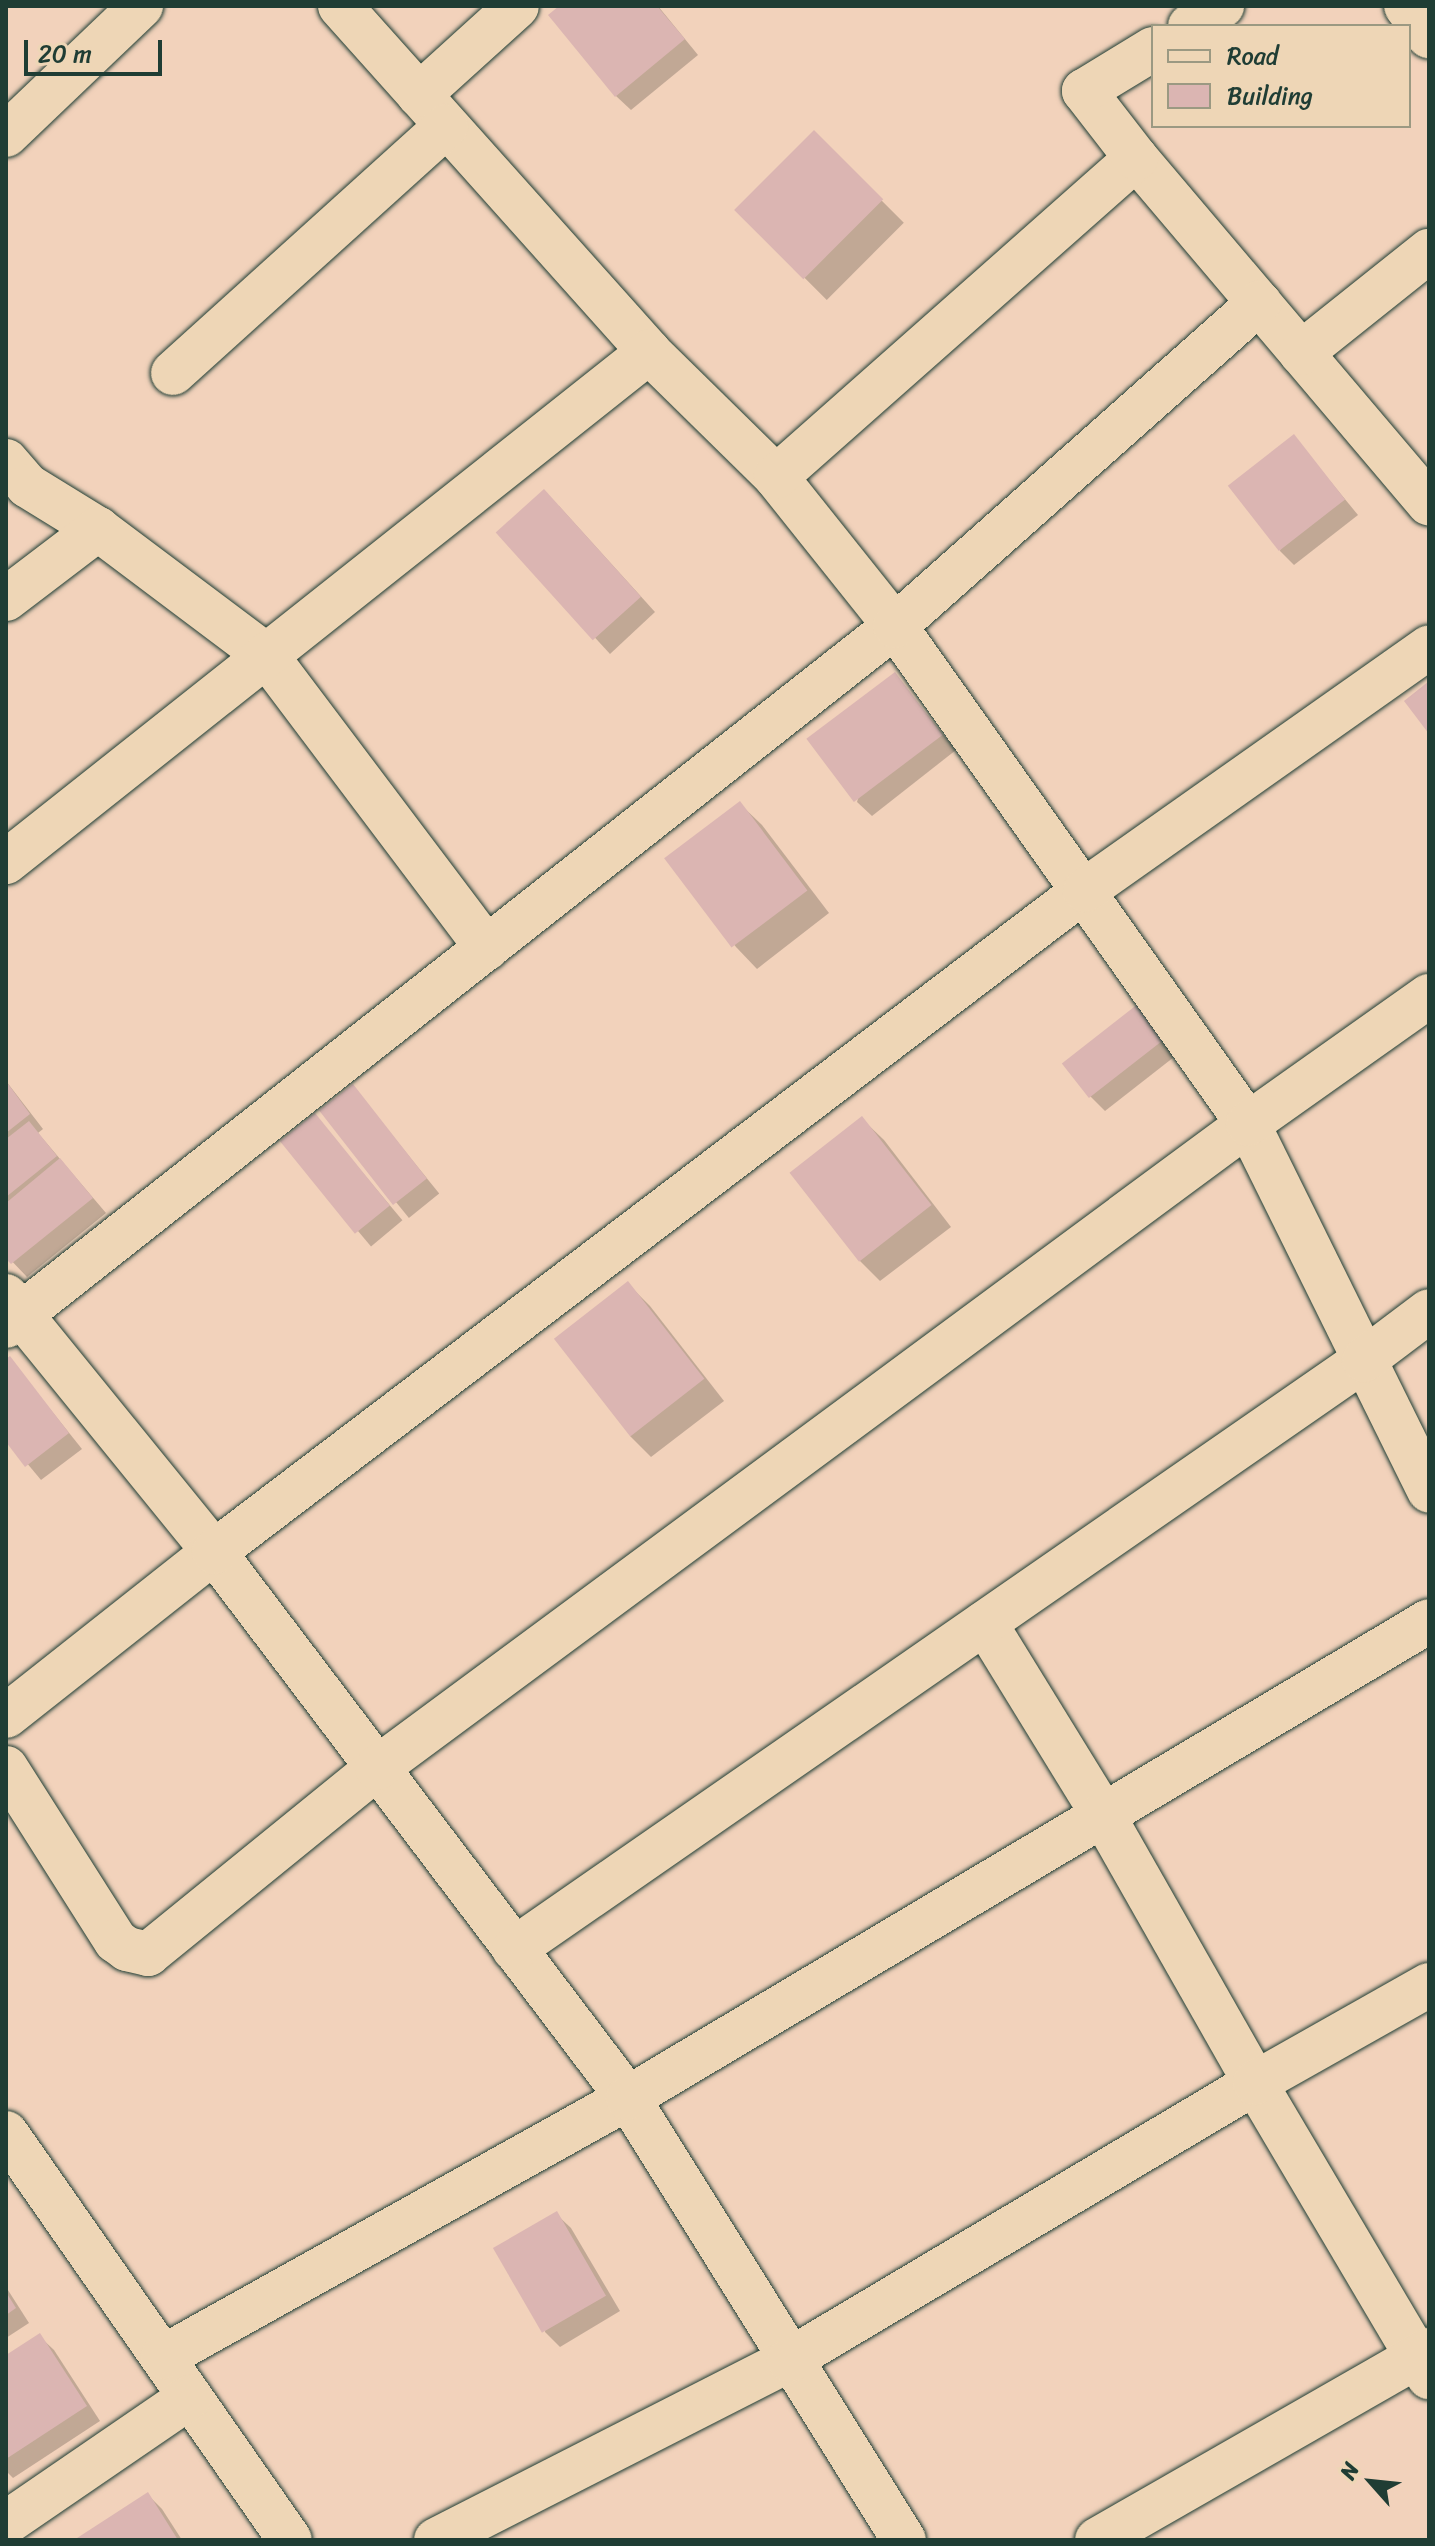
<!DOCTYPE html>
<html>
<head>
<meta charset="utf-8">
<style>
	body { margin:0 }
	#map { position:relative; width:1435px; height:2546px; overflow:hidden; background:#f2d2bb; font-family:Sriracha,sans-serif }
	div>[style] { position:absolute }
	.shadow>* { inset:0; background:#0003; transform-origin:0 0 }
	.building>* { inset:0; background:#dbb5b2; transform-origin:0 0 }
	.roads { filter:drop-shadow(0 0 2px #1f3d34) drop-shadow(0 0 2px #1f3d34) }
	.minor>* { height:44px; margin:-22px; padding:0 22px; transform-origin:22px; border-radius:22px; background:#eed6b6 }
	span { translate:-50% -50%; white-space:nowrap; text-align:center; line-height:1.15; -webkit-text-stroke:6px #eed6b6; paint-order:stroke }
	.frame { position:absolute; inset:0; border:8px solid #1f3d34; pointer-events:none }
	.legend { position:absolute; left:1151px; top:24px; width:260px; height:104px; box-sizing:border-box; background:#eed6b6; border:2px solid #9b9982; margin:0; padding:10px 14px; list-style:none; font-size:24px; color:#1f3d34 }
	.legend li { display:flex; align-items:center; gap:16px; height:40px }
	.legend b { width:40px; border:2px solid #9b9982 }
	.north { position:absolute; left:1331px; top:2442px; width:80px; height:80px; -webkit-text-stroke:6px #eed6b6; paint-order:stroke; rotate:297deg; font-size:22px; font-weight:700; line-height:32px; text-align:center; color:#1f3d34 }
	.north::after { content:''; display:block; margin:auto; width:28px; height:36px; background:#1f3d34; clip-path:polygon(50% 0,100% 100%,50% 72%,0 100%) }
	.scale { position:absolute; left:24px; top:40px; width:138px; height:36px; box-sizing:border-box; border:4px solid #1f3d34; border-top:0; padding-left:10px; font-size:24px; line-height:28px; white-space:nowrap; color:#1f3d34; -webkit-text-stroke:6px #eed6b6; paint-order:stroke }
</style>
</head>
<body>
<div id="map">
	<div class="shadow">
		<div style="clip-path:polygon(562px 6px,658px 6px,698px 55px,631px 110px,616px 96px)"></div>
		<div style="left:814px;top:133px;width:127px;height:109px;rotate:45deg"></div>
		<div style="clip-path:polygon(1294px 437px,1358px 515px,1294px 565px,1280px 551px)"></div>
		<div style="clip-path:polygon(559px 506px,655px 612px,610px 654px,499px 533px)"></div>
		<div style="clip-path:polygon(894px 675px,956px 750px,872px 816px,857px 802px)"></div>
		<div style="clip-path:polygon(740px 804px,762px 825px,829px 913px,757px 969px,736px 947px,668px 859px)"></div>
		<div style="clip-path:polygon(1143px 1002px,1183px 1050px,1105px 1111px,1090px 1096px)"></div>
		<div style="clip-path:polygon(6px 1081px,43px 1129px,38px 1133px,106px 1213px,27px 1277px,6px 1255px)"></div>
		<div style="left:353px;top:1087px;width:137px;height:39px;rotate:51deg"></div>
		<div style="left:315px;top:1116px;width:136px;height:41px;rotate:50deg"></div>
		<div style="clip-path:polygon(862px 1119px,884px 1140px,951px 1227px,880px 1281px,859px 1260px,792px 1173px)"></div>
		<div style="clip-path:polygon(628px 1284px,650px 1306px,724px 1401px,651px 1457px,630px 1436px)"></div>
		<div style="clip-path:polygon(10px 1359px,82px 1449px,41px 1480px,6px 1438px,6px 1362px)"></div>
		<div style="clip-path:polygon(556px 2214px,571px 2228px,620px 2311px,560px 2347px,545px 2332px)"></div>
		<div style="clip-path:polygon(6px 2287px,29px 2323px,6px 2338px)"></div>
		<div style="clip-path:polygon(39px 2336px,54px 2350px,100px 2421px,13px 2478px,6px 2471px,6px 2357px)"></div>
		<div style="clip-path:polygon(147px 2494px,162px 2509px,182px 2540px,77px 2540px)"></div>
	</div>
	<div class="building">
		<div style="clip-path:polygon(559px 6px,657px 6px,685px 39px,615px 97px,548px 15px)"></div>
		<div style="left:814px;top:130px;width:98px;height:113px;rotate:45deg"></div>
		<div style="left:1294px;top:434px;width:83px;height:84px;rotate:52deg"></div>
		<div style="left:544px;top:489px;width:145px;height:65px;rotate:48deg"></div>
		<div style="left:895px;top:672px;width:79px;height:111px;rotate:53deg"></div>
		<div style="clip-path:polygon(1429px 681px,1429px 734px,1404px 701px)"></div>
		<div style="left:740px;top:801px;width:112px;height:95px;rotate:53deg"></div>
		<div style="left:1143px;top:1000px;width:44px;height:103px;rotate:52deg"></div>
		<div style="clip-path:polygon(6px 1081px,30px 1114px,6px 1133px)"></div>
		<div style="left:353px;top:1084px;width:120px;height:43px;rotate:52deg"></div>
		<div style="left:315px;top:1113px;width:119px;height:45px;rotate:51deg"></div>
		<div style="left:862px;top:1116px;width:113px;height:92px;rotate:52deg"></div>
		<div style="clip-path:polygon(29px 1121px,57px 1156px,6px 1197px,6px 1139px)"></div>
		<div style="clip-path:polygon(60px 1158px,93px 1198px,11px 1264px,6px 1259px,6px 1203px)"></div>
		<div style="left:628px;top:1281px;width:124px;height:94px;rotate:52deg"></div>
		<div style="clip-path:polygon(10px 1356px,69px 1433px,25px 1467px,6px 1442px,6px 1359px)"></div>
		<div style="left:557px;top:2211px;width:98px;height:74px;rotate:60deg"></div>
		<div style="clip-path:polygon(6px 2292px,16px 2308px,6px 2315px)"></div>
		<div style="clip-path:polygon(40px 2333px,87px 2406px,6px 2459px,6px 2355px)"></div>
		<div style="clip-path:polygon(148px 2492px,178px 2540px,74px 2540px)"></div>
	</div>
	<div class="roads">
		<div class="minor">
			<div style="left:340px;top:6px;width:464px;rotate:48.2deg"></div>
			<div style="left:649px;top:352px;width:178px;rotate:44.5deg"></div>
			<div style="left:776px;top:477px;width:191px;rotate:51.4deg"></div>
			<div style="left:895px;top:626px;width:610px;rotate:54.67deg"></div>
			<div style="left:1248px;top:1124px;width:409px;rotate:63.7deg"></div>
			<div style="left:1406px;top:6px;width:38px;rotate:53deg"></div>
			<div style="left:1190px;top:26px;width:38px;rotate:-32deg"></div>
			<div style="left:419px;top:95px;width:132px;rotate:-42.2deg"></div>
			<div style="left:6px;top:135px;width:187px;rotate:-43.7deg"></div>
			<div style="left:1136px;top:158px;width:453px;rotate:49.7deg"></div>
			<div style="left:1301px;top:353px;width:164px;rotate:-38.6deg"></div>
			<div style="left:173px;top:373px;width:368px;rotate:-42.1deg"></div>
			<div style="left:6px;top:461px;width:33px;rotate:49deg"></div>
			<div style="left:28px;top:486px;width:82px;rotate:31.6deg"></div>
			<div style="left:98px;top:529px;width:210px;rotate:36.9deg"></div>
			<div style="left:266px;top:655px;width:367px;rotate:53deg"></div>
			<div style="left:776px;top:477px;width:481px;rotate:-41.5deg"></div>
			<div style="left:1136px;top:158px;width:85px;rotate:-127.8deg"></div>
			<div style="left:1084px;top:91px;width:81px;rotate:-31.3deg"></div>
			<div style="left:6px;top:599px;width:116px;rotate:-37.3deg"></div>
			<div style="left:6px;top:862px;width:821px;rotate:-38.42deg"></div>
			<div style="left:6px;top:1296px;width:330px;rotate:50.9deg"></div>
			<div style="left:214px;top:1552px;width:685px;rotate:52.83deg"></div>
			<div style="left:628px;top:2098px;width:521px;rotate:58.02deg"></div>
			<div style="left:6px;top:1326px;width:1132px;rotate:-38.22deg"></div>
			<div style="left:895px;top:626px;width:487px;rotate:-41.6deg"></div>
			<div style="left:985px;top:1623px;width:225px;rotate:58.4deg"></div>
			<div style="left:1103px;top:1815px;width:308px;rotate:60.4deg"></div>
			<div style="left:1255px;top:2083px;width:342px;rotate:59.4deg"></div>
			<div style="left:6px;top:1716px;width:265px;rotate:-38.3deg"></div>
			<div style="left:214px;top:1552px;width:1094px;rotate:-37.24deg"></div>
			<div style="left:1085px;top:890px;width:421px;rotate:-35.2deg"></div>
			<div style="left:6px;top:1768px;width:205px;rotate:57.6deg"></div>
			<div style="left:116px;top:1941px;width:14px;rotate:36deg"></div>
			<div style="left:127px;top:1949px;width:22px;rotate:13deg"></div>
			<div style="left:148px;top:1954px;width:295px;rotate:-39.1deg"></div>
			<div style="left:377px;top:1768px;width:1083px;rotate:-36.48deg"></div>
			<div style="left:1248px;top:1124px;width:222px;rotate:-35.3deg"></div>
			<div style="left:514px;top:1949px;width:1034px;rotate:-34.72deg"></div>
			<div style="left:1364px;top:1360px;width:81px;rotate:-37deg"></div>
			<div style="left:6px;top:2133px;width:496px;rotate:55.1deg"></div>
			<div style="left:163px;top:2357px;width:532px;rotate:-29.12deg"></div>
			<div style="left:628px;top:2098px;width:932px;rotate:-30.77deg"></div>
			<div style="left:6px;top:2523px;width:223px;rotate:-34.4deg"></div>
			<div style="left:436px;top:2540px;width:396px;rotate:-27deg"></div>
			<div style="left:789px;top:2360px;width:542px;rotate:-30.73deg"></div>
			<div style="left:1255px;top:2083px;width:200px;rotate:-29.4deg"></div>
			<div style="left:1097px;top:2540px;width:383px;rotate:-29.8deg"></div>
		</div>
	</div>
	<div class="frame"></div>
	<ul class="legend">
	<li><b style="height:10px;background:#eed6b6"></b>Road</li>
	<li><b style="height:22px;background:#dbb5b2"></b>Building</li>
	</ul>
	<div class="north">N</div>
	<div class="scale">20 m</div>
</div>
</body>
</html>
